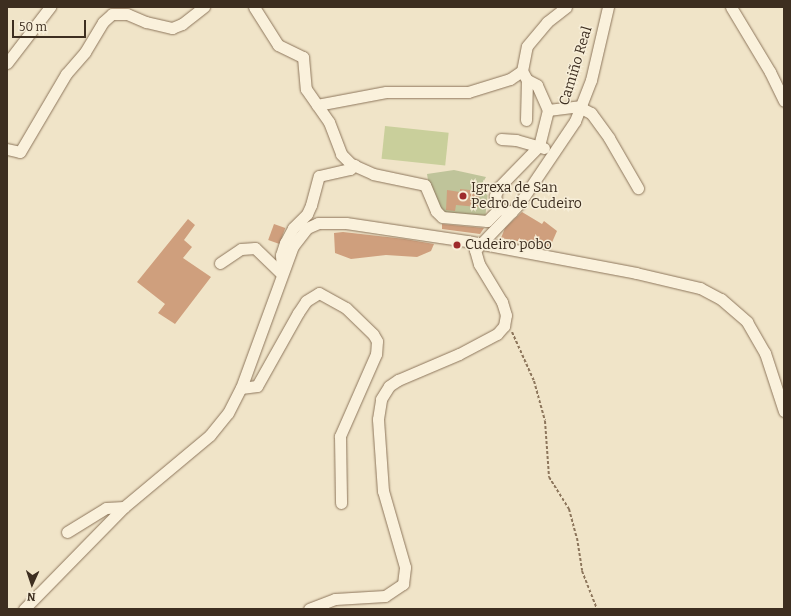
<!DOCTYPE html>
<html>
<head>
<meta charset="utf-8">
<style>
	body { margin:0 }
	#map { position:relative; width:791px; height:616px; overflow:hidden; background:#f0e4c8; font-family:Bitter,serif }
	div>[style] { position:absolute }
	.green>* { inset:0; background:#c9cf9b; transform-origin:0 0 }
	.cemetery>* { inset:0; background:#bfc49a }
	.building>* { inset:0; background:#cf9f7d; transform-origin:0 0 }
	.path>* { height:2px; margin-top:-1px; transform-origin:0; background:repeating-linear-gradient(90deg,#8d765c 0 3px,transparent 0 5px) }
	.roads { filter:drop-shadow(0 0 1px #8d765c) drop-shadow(0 0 1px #8d765c) }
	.minor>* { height:11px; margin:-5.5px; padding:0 5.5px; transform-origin:5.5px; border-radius:5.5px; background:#faf1dc }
	.dots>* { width:11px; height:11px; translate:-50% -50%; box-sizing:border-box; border:2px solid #f7eed8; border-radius:50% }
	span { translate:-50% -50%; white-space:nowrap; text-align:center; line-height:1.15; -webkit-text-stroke:3px #f7eed8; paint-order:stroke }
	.street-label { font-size:14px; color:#3d2e20 }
	.poi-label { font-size:14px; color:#3d2e20 }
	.left { translate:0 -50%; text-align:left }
	.frame { position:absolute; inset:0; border:8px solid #3d2e20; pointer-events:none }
	.north { position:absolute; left:12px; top:564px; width:40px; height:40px; -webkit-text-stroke:3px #f7eed8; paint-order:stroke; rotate:183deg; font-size:11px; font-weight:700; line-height:16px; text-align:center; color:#3d2e20 }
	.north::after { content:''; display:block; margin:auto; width:14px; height:18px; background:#3d2e20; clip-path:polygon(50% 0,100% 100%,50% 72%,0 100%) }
	.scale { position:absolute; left:12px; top:20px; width:74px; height:18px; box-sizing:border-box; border:2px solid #3d2e20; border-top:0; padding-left:5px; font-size:12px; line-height:14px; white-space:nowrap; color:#3d2e20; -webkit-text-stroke:3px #f7eed8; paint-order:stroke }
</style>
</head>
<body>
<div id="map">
	<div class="green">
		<div style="left:385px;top:126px;width:64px;height:33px;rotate:6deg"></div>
	</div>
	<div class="cemetery">
		<div style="clip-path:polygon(454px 170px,486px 177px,481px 186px,488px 190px,485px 220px,447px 215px,440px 210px,430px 193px,427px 174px)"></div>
	</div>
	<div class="building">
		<div style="clip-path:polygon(460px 189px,480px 191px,478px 207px,456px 205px,455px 211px,446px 210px,447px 190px,460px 192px)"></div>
		<div style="clip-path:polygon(522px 212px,542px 224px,544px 221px,557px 231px,550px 247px,501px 238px,505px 228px)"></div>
		<div style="clip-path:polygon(188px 219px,195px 225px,184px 240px,192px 247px,183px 258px,211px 277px,175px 324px,158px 313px,165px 304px,137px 282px)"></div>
		<div style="left:274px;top:224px;width:12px;height:17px;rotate:20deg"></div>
		<div style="clip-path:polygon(442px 224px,484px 228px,480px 234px,442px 229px)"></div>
		<div style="clip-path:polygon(343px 232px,405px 239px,434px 244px,431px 251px,417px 257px,386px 255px,351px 259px,335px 253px,334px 233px)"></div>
	</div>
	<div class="path">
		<div style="left:512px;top:332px;width:54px;rotate:65.8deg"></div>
		<div style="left:534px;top:381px;width:41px;rotate:74.6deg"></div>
		<div style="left:545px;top:421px;width:56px;rotate:85.9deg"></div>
		<div style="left:549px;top:477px;width:38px;rotate:58deg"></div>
		<div style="left:569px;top:509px;width:30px;rotate:75deg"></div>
		<div style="left:577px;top:538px;width:33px;rotate:81deg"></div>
		<div style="left:582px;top:571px;width:41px;rotate:68.5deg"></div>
	</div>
	<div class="roads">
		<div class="minor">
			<div style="left:254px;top:7px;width:45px;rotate:57.7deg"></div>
			<div style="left:278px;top:45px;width:28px;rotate:26deg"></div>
			<div style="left:303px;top:57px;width:32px;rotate:85deg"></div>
			<div style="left:306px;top:89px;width:40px;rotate:55.1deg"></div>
			<div style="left:329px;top:122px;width:34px;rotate:69deg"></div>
			<div style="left:341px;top:154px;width:14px;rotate:45deg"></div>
			<div style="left:351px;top:164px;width:24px;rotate:24deg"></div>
			<div style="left:373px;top:174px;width:53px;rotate:11.9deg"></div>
			<div style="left:425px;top:185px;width:28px;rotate:67deg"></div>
			<div style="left:436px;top:211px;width:8px;rotate:45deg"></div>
			<div style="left:442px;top:217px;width:45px;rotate:5.1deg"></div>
			<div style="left:487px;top:221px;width:17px;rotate:-45deg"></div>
			<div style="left:499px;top:209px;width:13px;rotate:13deg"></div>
			<div style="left:731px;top:7px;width:76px;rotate:59deg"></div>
			<div style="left:770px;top:72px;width:32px;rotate:64deg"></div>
			<div style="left:7px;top:63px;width:71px;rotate:-52.5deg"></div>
			<div style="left:317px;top:105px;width:70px;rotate:-10.7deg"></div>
			<div style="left:386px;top:92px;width:82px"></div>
			<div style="left:468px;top:92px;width:44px;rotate:-17.2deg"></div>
			<div style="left:510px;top:79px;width:14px;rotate:-34deg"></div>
			<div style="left:522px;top:71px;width:25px;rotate:-79deg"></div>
			<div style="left:527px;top:46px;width:31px;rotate:-50deg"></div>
			<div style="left:547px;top:22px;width:24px;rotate:-38deg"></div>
			<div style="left:581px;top:108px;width:11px;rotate:27deg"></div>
			<div style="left:591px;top:113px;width:31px;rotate:54deg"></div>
			<div style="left:609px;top:138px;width:58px;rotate:59.9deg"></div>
			<div style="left:548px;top:110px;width:34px;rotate:-7deg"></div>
			<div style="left:526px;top:120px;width:40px;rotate:-88.6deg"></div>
			<div style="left:501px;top:139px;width:15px;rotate:4deg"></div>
			<div style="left:516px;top:140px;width:29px;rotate:16deg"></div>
			<div style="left:7px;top:149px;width:13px;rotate:13deg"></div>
			<div style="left:20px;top:152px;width:91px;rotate:-59.5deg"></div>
			<div style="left:66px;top:74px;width:29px;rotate:-49deg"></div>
			<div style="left:85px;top:52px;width:35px;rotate:-59deg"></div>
			<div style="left:103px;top:22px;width:12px;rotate:-42deg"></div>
			<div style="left:112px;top:14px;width:15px"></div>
			<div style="left:127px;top:14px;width:21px;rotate:23deg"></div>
			<div style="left:146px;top:22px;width:27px;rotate:13deg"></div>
			<div style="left:172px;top:28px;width:11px;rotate:-22deg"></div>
			<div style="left:182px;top:24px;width:28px;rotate:-38deg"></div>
			<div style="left:499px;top:209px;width:14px;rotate:-107deg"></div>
			<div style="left:495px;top:196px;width:9px;rotate:-69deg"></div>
			<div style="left:498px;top:188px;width:59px;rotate:-45.7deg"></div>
			<div style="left:539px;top:146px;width:37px;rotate:-76deg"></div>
			<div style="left:548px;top:110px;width:27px;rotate:-114deg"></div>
			<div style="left:537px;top:85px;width:11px;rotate:-153deg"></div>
			<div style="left:527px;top:80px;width:10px;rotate:-119deg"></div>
			<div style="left:220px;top:263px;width:25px;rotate:-34deg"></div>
			<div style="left:241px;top:249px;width:14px;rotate:-4deg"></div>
			<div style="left:255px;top:248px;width:37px;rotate:44deg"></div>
			<div style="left:282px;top:269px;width:14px;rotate:-94deg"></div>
			<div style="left:281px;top:255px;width:13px;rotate:-72deg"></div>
			<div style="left:285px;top:243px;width:17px;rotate:-62deg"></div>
			<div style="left:293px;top:228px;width:20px;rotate:-45deg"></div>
			<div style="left:307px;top:214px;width:10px;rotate:-66deg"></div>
			<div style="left:311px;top:205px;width:30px;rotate:-75deg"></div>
			<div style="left:319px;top:176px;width:32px;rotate:-13deg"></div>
			<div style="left:350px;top:169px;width:6px;rotate:-45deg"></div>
			<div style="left:241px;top:388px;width:16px;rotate:-7deg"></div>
			<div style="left:257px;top:386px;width:84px;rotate:-60.7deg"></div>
			<div style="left:298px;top:313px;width:14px;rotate:-56deg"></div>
			<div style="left:306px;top:301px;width:15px;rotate:-32deg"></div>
			<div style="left:319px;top:293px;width:31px;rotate:29deg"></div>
			<div style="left:346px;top:308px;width:37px;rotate:44deg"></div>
			<div style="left:373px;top:334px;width:8px;rotate:60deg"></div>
			<div style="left:377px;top:341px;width:13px;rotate:94deg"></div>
			<div style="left:376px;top:354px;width:90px;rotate:113.7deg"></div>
			<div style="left:340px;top:436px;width:67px;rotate:89.1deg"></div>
			<div style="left:67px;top:532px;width:46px;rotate:-31.6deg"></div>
			<div style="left:106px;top:508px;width:18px;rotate:-3deg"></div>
			<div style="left:24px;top:609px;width:143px;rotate:-45.6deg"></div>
			<div style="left:124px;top:507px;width:112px;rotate:-39.9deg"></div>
			<div style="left:210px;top:435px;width:28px;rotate:-51deg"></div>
			<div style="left:228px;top:413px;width:28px;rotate:-63deg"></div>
			<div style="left:241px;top:388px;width:151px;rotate:-69.9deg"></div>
			<div style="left:293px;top:246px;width:23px;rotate:-52deg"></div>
			<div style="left:307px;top:228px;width:12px;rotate:-24deg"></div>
			<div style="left:318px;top:223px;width:28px"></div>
			<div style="left:346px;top:223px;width:122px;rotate:8.5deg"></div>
			<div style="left:467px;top:241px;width:172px;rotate:10.7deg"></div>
			<div style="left:636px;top:273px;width:66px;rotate:13.2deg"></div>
			<div style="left:700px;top:288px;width:24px;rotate:28deg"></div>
			<div style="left:721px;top:299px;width:35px;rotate:41deg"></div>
			<div style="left:747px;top:322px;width:36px;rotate:60deg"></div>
			<div style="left:765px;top:353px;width:61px;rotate:71.9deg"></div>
			<div style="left:309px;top:609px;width:28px;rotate:-21deg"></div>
			<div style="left:335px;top:599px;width:50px;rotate:-3.4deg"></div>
			<div style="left:385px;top:596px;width:22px;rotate:-34deg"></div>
			<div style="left:403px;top:584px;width:17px;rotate:-83deg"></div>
			<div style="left:405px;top:567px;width:79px;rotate:-106.1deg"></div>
			<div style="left:383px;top:491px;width:72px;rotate:-94deg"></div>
			<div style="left:378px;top:419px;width:20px;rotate:-81deg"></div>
			<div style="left:381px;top:399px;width:15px;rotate:-58deg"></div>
			<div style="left:389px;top:386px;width:11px;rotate:-34deg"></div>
			<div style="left:398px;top:380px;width:66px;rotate:-23.1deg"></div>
			<div style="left:459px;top:354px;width:43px;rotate:-27.8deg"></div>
			<div style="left:497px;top:334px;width:11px;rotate:-49deg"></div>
			<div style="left:504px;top:326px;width:11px;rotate:-80deg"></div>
			<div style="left:506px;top:315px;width:14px;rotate:-107deg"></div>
			<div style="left:502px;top:302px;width:44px;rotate:-121.2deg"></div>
			<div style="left:479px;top:264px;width:15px;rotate:-106deg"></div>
			<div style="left:475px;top:250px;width:64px;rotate:-46.3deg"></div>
			<div style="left:519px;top:204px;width:100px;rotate:-56deg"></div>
			<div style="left:575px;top:121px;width:44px;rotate:-68.7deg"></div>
			<div style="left:591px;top:80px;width:75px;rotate:-76.9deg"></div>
		</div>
	</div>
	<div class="dots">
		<div style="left:463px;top:196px;background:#9e2a2b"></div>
		<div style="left:457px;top:245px;background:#9e2a2b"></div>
	</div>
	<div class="street-label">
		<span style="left:576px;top:66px;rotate:-73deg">Camiño Real</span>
	</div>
	<div class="poi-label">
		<span class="left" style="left:471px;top:196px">Igrexa de San<br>Pedro de Cudeiro</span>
		<span class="left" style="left:465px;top:245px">Cudeiro pobo</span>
	</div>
	<div class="frame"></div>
	<div class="north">N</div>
	<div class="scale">50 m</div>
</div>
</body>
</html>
